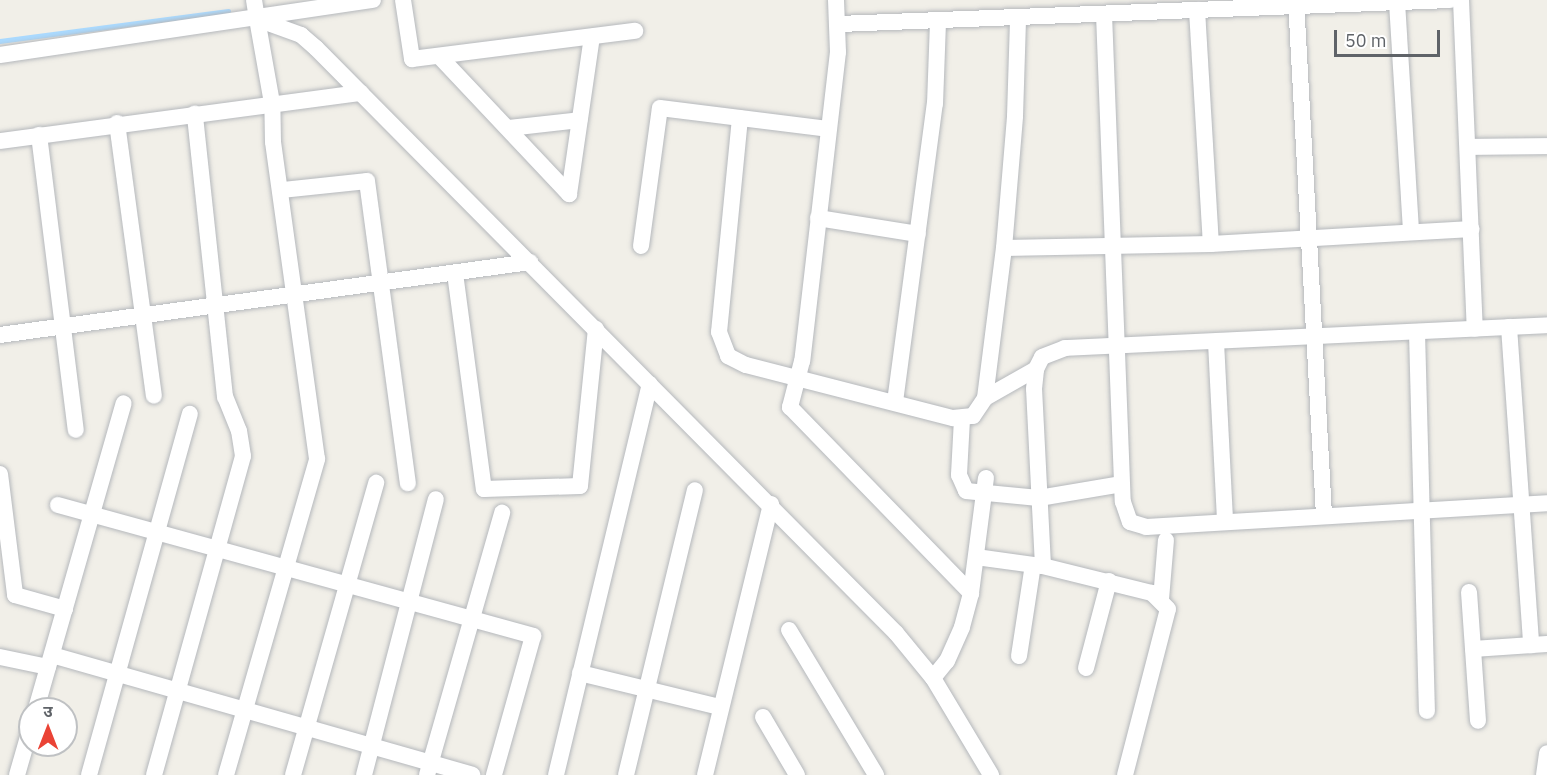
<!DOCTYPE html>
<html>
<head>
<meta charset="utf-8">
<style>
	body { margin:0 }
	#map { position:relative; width:1547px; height:775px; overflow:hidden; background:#f1efe8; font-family:"IBM Plex Sans","Noto Sans Devanagari",sans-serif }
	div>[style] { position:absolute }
	.stream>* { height:4.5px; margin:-2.25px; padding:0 2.25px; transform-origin:2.25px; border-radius:2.25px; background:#aadaff }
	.roads { filter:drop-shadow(0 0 2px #b5b8bc) drop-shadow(0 0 2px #b5b8bc) }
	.street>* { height:16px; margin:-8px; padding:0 8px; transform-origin:8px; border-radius:8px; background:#fff }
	span { translate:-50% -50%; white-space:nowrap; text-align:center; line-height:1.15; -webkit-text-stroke:4.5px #fff; paint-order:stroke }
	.north { position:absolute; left:18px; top:697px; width:60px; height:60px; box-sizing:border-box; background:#fff; border:2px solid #bfc1c3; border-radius:50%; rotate:0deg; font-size:16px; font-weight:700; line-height:24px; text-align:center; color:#5f6368 }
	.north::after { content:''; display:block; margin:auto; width:21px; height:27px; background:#ea4335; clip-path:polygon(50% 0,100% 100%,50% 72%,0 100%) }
	.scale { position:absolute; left:1334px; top:30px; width:106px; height:27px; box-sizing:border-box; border:3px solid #5f6368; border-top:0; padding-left:8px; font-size:18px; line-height:21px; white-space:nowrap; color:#5f6368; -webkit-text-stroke:4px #fff; paint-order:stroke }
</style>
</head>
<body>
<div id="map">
	<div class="stream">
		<div style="left:0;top:41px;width:230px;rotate:-7.5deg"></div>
	</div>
	<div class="roads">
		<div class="street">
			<div style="left:254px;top:0;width:19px;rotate:81deg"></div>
			<div style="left:257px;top:19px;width:47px;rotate:20deg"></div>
			<div style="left:301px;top:35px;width:20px;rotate:41deg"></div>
			<div style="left:316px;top:48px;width:824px;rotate:45.25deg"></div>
			<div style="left:896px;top:633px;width:58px;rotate:50.6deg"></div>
			<div style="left:933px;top:678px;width:113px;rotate:59.1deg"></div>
			<div style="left:403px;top:0;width:60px;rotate:81.3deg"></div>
			<div style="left:412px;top:59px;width:225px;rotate:-7.2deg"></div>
			<div style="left:836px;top:0;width:52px;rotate:87.8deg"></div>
			<div style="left:838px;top:52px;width:311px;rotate:96.6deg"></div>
			<div style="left:802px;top:361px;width:48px;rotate:104.6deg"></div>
			<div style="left:790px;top:407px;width:260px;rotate:45.8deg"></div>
			<div style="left:1296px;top:0;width:517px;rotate:86.89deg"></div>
			<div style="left:1461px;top:0;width:329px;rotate:87.6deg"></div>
			<div style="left:1397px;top:2px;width:230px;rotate:86.5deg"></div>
			<div style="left:1197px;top:10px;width:234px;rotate:86.6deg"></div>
			<div style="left:1104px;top:14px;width:488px;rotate:87.8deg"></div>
			<div style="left:1123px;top:502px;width:21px;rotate:71deg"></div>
			<div style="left:1130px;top:522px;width:17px;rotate:17deg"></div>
			<div style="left:1146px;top:527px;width:402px;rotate:-3.4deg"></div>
			<div style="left:839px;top:24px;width:611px;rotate:-2.25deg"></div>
			<div style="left:0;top:55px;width:377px;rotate:-8.4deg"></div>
			<div style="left:439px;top:56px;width:190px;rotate:46.7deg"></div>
			<div style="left:569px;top:194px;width:159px;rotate:-81.7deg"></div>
			<div style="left:740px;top:118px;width:215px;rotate:95.6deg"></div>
			<div style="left:719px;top:332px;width:26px;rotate:69deg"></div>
			<div style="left:728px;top:356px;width:20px;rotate:27deg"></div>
			<div style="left:746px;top:365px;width:214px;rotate:14.4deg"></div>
			<div style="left:953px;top:418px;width:20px;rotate:-6deg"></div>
			<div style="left:973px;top:416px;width:22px;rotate:-56deg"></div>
			<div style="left:985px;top:398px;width:151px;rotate:-82.8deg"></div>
			<div style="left:1004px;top:248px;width:132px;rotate:-85.2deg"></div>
			<div style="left:1015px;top:116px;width:97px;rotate:-88.2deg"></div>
			<div style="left:117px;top:123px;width:275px;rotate:82.3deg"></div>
			<div style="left:509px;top:128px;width:71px;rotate:-6.4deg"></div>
			<div style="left:39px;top:135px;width:297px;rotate:82.9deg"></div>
			<div style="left:0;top:141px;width:364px;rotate:-7.6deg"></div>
			<div style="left:1470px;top:147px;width:77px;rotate:-0.7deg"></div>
			<div style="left:282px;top:190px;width:85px;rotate:-6deg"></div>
			<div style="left:367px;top:181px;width:305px;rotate:82.3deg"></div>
			<div style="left:818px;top:218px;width:101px;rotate:9.1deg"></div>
			<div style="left:641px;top:246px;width:139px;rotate:-82.2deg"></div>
			<div style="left:660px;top:108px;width:169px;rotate:7.1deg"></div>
			<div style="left:1004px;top:248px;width:207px;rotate:-1.1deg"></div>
			<div style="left:1211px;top:244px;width:261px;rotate:-3.3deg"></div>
			<div style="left:455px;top:273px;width:218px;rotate:82.4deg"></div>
			<div style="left:484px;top:489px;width:96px;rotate:-1.8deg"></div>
			<div style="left:580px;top:486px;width:158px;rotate:-84.2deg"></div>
			<div style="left:1509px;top:327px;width:319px;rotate:86deg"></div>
			<div style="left:1417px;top:332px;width:379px;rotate:88.5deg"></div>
			<div style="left:0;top:335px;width:535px;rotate:-7.84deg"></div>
			<div style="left:1216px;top:342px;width:180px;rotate:87.1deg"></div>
			<div style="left:985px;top:398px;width:59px;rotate:-29.6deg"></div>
			<div style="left:895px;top:402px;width:301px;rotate:-82.4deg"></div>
			<div style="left:935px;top:104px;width:83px;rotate:-87.9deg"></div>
			<div style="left:962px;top:419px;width:56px;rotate:93.1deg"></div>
			<div style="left:959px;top:475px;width:17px;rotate:66deg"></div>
			<div style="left:966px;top:491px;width:73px;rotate:5.5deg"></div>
			<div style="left:1039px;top:498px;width:84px;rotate:-9.6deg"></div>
			<div style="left:0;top:474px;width:122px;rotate:82.9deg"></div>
			<div style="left:15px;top:595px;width:52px;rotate:15.6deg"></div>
			<div style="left:58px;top:505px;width:493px;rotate:15.4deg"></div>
			<div style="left:533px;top:636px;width:144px;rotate:105.7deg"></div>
			<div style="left:976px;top:557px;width:67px;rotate:7.8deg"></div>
			<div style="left:1469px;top:592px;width:129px;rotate:86deg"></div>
			<div style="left:1161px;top:599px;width:59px;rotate:-85.2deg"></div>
			<div style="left:789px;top:630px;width:169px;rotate:59deg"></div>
			<div style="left:1473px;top:649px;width:74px;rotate:-3.9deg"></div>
			<div style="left:52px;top:655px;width:437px;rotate:15.9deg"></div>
			<div style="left:1019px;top:656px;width:92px;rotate:-81.3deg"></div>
			<div style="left:0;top:657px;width:49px;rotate:11.8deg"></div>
			<div style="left:1086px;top:668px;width:90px;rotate:-75.2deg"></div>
			<div style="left:580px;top:673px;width:143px;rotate:13.7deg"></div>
			<div style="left:933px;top:678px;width:22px;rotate:-51deg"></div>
			<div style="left:947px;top:661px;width:37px;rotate:-66deg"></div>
			<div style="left:962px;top:627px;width:35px;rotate:-75deg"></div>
			<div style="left:971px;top:593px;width:116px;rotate:-82.6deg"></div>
			<div style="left:36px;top:709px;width:318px;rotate:-74deg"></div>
			<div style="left:763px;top:717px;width:67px;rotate:59.6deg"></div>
			<div style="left:17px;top:775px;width:47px;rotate:-73.9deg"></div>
			<div style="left:89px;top:775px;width:375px;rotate:-74.4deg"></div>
			<div style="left:154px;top:775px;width:331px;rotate:-74.4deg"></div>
			<div style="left:243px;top:456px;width:25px;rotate:-99deg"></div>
			<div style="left:239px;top:431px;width:37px;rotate:-112deg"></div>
			<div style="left:225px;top:397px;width:285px;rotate:-96.1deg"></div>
			<div style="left:226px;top:775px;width:329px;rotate:-73.9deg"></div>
			<div style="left:317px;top:459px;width:320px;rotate:-97.9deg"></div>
			<div style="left:273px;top:142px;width:39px;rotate:-91deg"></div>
			<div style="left:272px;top:103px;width:85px;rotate:-100.1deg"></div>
			<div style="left:293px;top:775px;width:304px;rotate:-74.1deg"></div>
			<div style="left:364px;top:775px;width:285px;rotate:-75.4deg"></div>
			<div style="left:427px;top:775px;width:273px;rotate:-74deg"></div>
			<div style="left:556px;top:775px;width:402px;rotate:-76.5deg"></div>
			<div style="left:626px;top:775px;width:293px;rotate:-76.4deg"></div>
			<div style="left:705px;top:775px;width:279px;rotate:-76.3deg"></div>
			<div style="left:1125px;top:775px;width:171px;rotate:-75.5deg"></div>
			<div style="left:1168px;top:609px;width:23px;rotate:-135deg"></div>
			<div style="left:1152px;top:593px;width:112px;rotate:-166.1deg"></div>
			<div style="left:1043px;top:566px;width:177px;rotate:-92.9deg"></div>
			<div style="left:1034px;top:389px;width:20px;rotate:-84deg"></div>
			<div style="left:1036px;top:369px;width:13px;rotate:-63deg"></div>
			<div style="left:1042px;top:357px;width:25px;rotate:-21deg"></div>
			<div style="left:1065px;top:348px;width:483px;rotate:-2.7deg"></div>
			<div style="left:1544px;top:775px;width:22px;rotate:-82deg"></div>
		</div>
	</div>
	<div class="north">उ</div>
	<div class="scale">50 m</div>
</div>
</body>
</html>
